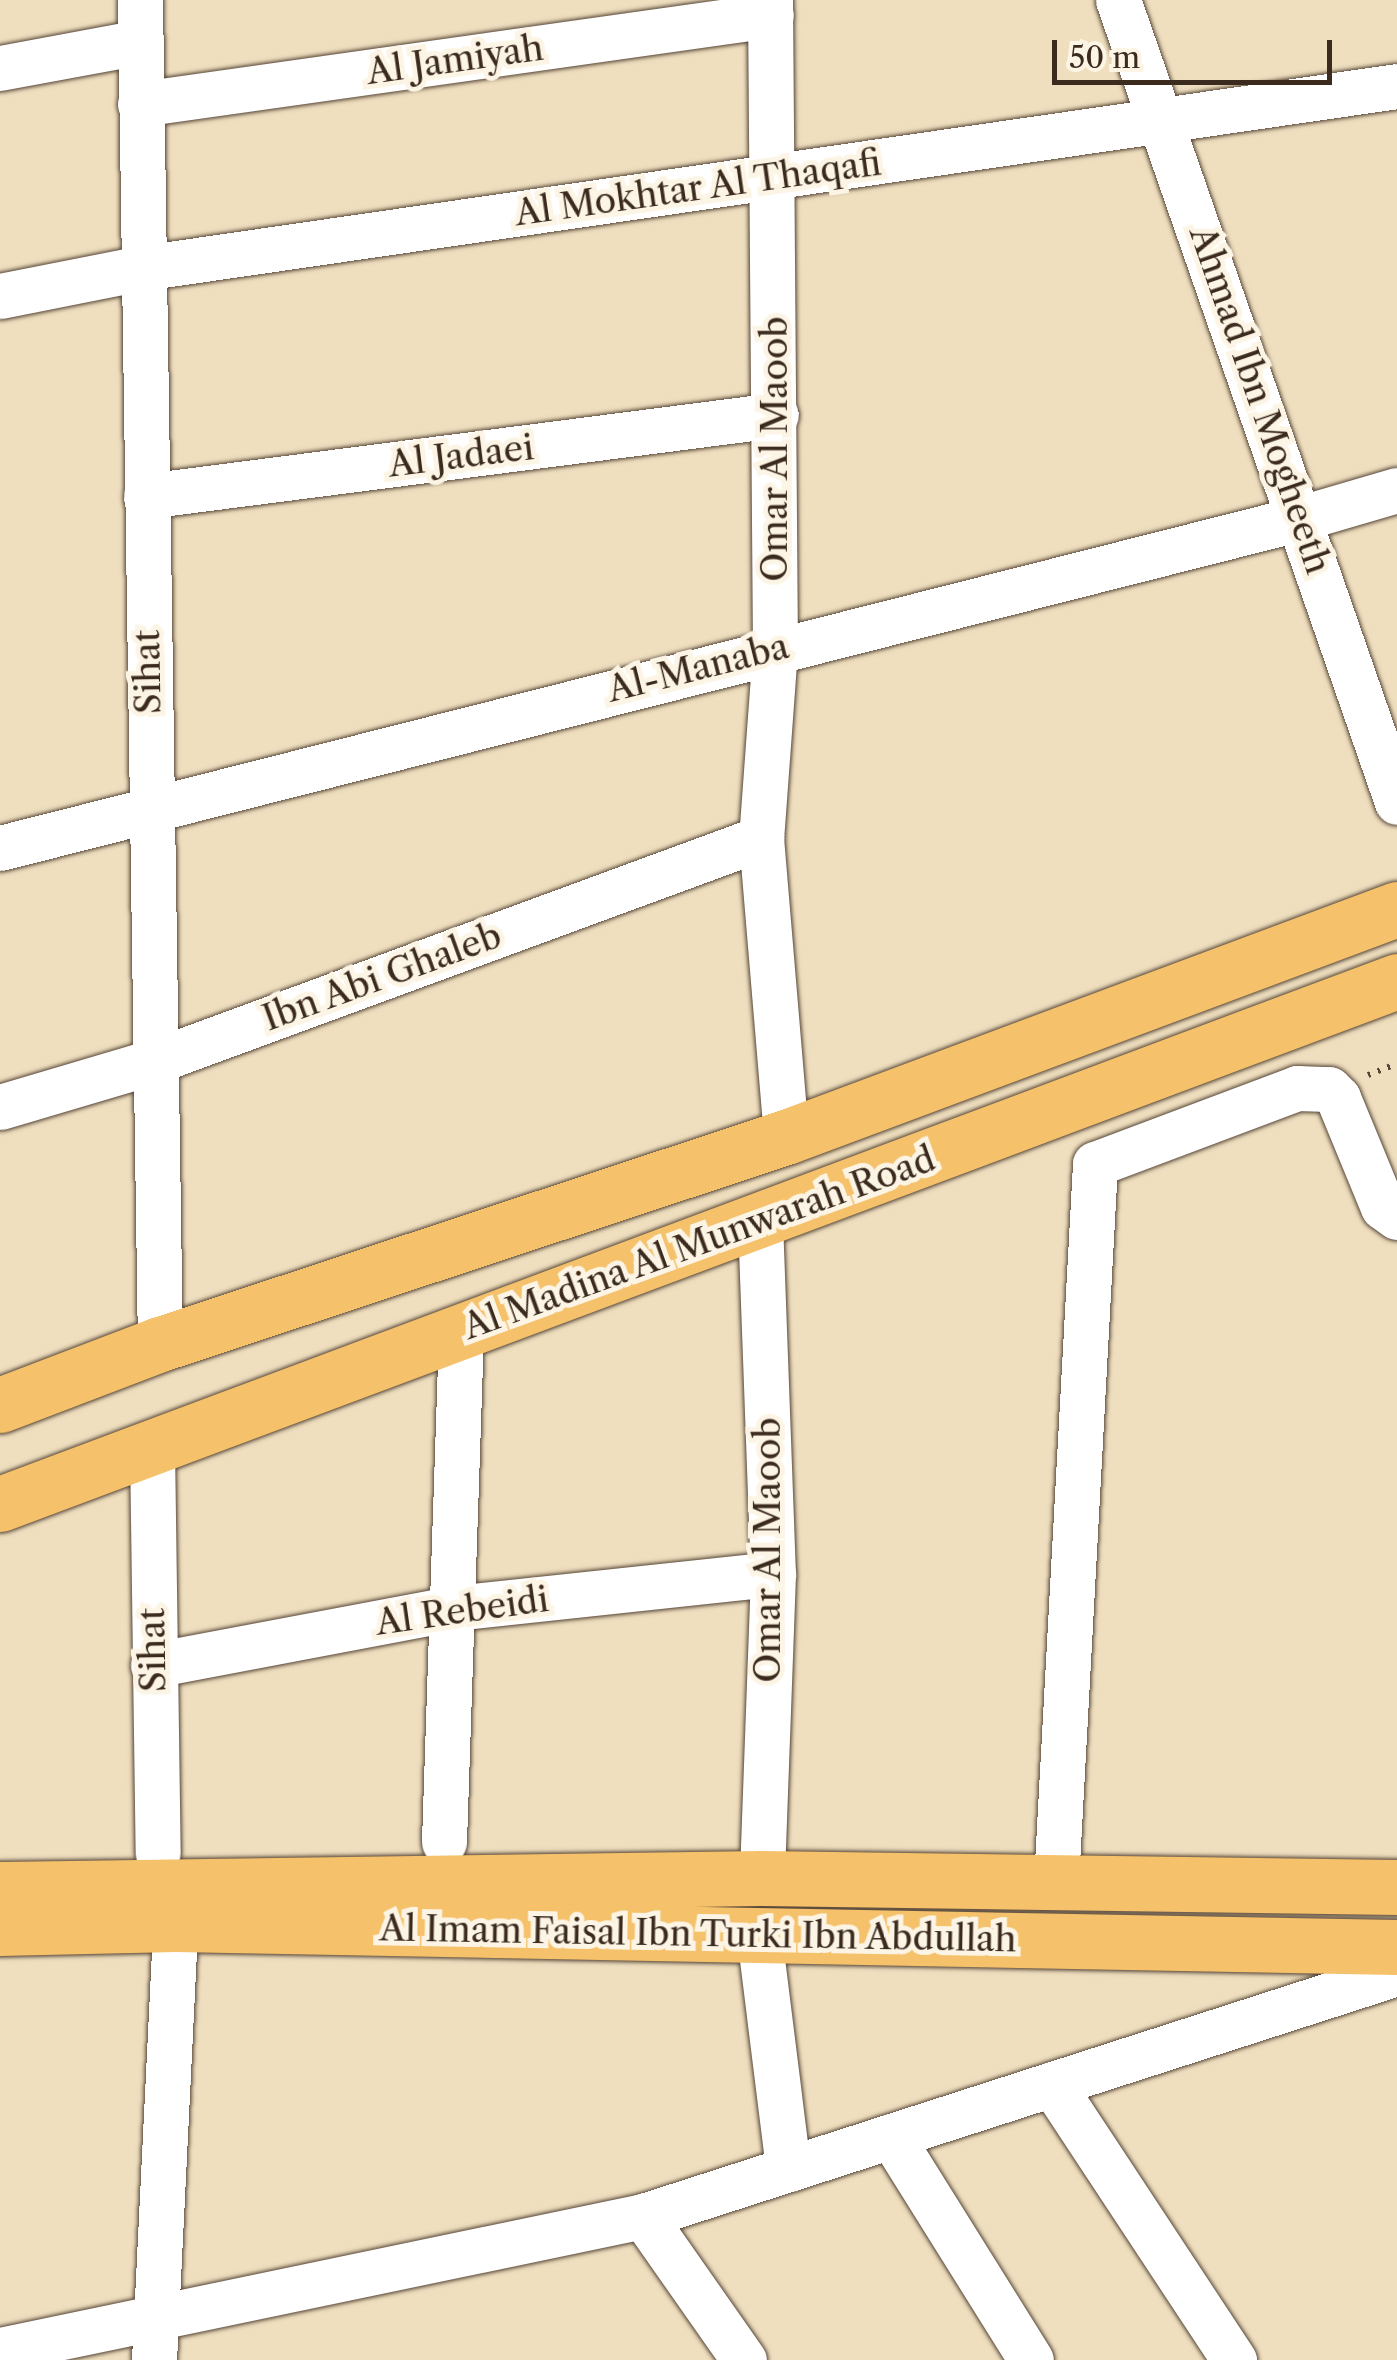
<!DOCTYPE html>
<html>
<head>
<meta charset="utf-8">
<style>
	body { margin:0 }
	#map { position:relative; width:1397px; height:2360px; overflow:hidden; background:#efdfbf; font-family:"Libre Caslon Text",serif }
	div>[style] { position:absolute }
	.path>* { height:6px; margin-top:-3px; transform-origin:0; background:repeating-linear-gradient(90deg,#564536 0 2.5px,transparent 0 10.5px) }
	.roads { filter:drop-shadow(0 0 2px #564536) drop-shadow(0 0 2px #564536) }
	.minor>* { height:45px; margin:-22.5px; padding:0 22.5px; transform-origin:22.5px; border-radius:22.5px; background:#fff }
	.major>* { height:55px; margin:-27.5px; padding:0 27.5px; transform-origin:27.5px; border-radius:27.5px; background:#f5c16b }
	span { translate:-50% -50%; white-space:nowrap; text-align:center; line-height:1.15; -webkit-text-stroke:10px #fcf5e5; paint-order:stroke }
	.street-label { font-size:35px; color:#3b2a1e }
	.scale { position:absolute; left:1052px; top:40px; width:280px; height:45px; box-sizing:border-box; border:5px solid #3b2a1e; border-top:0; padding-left:12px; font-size:30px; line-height:35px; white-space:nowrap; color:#3b2a1e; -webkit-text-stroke:8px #fcf5e5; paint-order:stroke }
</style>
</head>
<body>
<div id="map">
	<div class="path">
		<div style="left:1368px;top:1075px;width:31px;rotate:-21deg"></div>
	</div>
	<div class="roads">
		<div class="minor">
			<div style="left:140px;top:0;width:1344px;rotate:89.15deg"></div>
			<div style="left:770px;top:0;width:649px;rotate:89.56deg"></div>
			<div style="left:775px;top:649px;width:190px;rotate:94.2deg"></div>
			<div style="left:761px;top:838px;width:300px;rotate:85.2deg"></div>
			<div style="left:1118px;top:0;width:849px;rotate:70.82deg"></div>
			<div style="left:0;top:68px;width:142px;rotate:-10.5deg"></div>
			<div style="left:140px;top:104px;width:637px;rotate:-8.03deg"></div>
			<div style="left:0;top:296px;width:145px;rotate:-11.2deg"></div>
			<div style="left:142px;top:268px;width:1268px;rotate:-8.25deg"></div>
			<div style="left:146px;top:496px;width:635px;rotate:-7.33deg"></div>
			<div style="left:0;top:848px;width:1342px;rotate:-14.23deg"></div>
			<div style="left:1301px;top:518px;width:100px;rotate:-16.3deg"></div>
			<div style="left:0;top:1107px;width:162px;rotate:-16.5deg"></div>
			<div style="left:155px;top:1061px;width:646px;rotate:-20.2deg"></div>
			<div style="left:760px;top:1221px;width:353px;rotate:87.9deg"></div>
			<div style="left:773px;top:1574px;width:304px;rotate:92.1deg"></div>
			<div style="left:152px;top:1447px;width:406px;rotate:89.2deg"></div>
			<div style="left:153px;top:1665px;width:306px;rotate:-10.7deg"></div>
			<div style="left:454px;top:1608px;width:321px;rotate:-6.1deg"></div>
			<div style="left:444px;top:1842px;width:511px;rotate:-88.09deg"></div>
			<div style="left:1056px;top:1882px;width:719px;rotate:-86.89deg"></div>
			<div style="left:1095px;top:1164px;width:216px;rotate:-20.6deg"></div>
			<div style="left:1297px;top:1088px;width:32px;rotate:2deg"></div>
			<div style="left:1329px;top:1089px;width:13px;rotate:45deg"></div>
			<div style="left:1338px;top:1098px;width:118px;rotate:67.6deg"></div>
			<div style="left:1383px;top:1207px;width:17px;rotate:36deg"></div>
			<div style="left:759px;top:1935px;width:236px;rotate:82.9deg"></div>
			<div style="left:1052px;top:2084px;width:331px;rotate:56.6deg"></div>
			<div style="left:891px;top:2136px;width:264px;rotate:58deg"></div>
			<div style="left:643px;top:2216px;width:176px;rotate:55deg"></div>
			<div style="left:0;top:2350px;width:657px;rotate:-11.77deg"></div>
			<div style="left:643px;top:2216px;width:792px;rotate:-17.86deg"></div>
			<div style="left:154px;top:2360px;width:437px;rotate:-87.2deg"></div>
		</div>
		<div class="major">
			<div style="left:0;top:1405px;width:171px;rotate:-20.9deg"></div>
			<div style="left:160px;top:1344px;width:659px;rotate:-18.3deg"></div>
			<div style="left:786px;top:1137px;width:652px;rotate:-20.46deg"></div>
			<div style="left:0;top:1504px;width:1492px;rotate:-20.52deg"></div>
			<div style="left:0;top:1889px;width:762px;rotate:-0.83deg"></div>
			<div style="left:762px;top:1878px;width:635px;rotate:0.81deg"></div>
			<div style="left:0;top:1928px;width:175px;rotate:-1.3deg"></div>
			<div style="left:175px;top:1924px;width:1222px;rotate:1.08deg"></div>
		</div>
	</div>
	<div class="street-label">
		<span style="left:455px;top:60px;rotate:-8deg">Al Jamiyah</span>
		<span style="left:698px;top:188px;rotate:-8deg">Al Mokhtar Al Thaqafi</span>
		<span style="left:1260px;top:400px;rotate:71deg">Ahmad Ibn Mogheeth</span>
		<span style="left:775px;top:449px;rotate:-90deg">Omar Al Maoob</span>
		<span style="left:461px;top:456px;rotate:-7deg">Al Jadaei</span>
		<span style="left:698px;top:668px;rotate:-14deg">Al-Manaba</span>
		<span style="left:148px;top:672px;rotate:-91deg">Sihat</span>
		<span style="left:382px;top:977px;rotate:-20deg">Ibn Abi Ghaleb</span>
		<span style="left:699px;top:1243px;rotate:-20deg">Al Madina Al Munwarah Road</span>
		<span style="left:768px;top:1550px;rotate:-90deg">Omar Al Maoob</span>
		<span style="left:462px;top:1611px;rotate:-8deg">Al Rebeidi</span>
		<span style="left:153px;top:1650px;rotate:-91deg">Sihat</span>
		<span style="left:698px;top:1934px;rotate:1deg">Al Imam Faisal Ibn Turki Ibn Abdullah</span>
	</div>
	<div class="scale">50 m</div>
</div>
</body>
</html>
